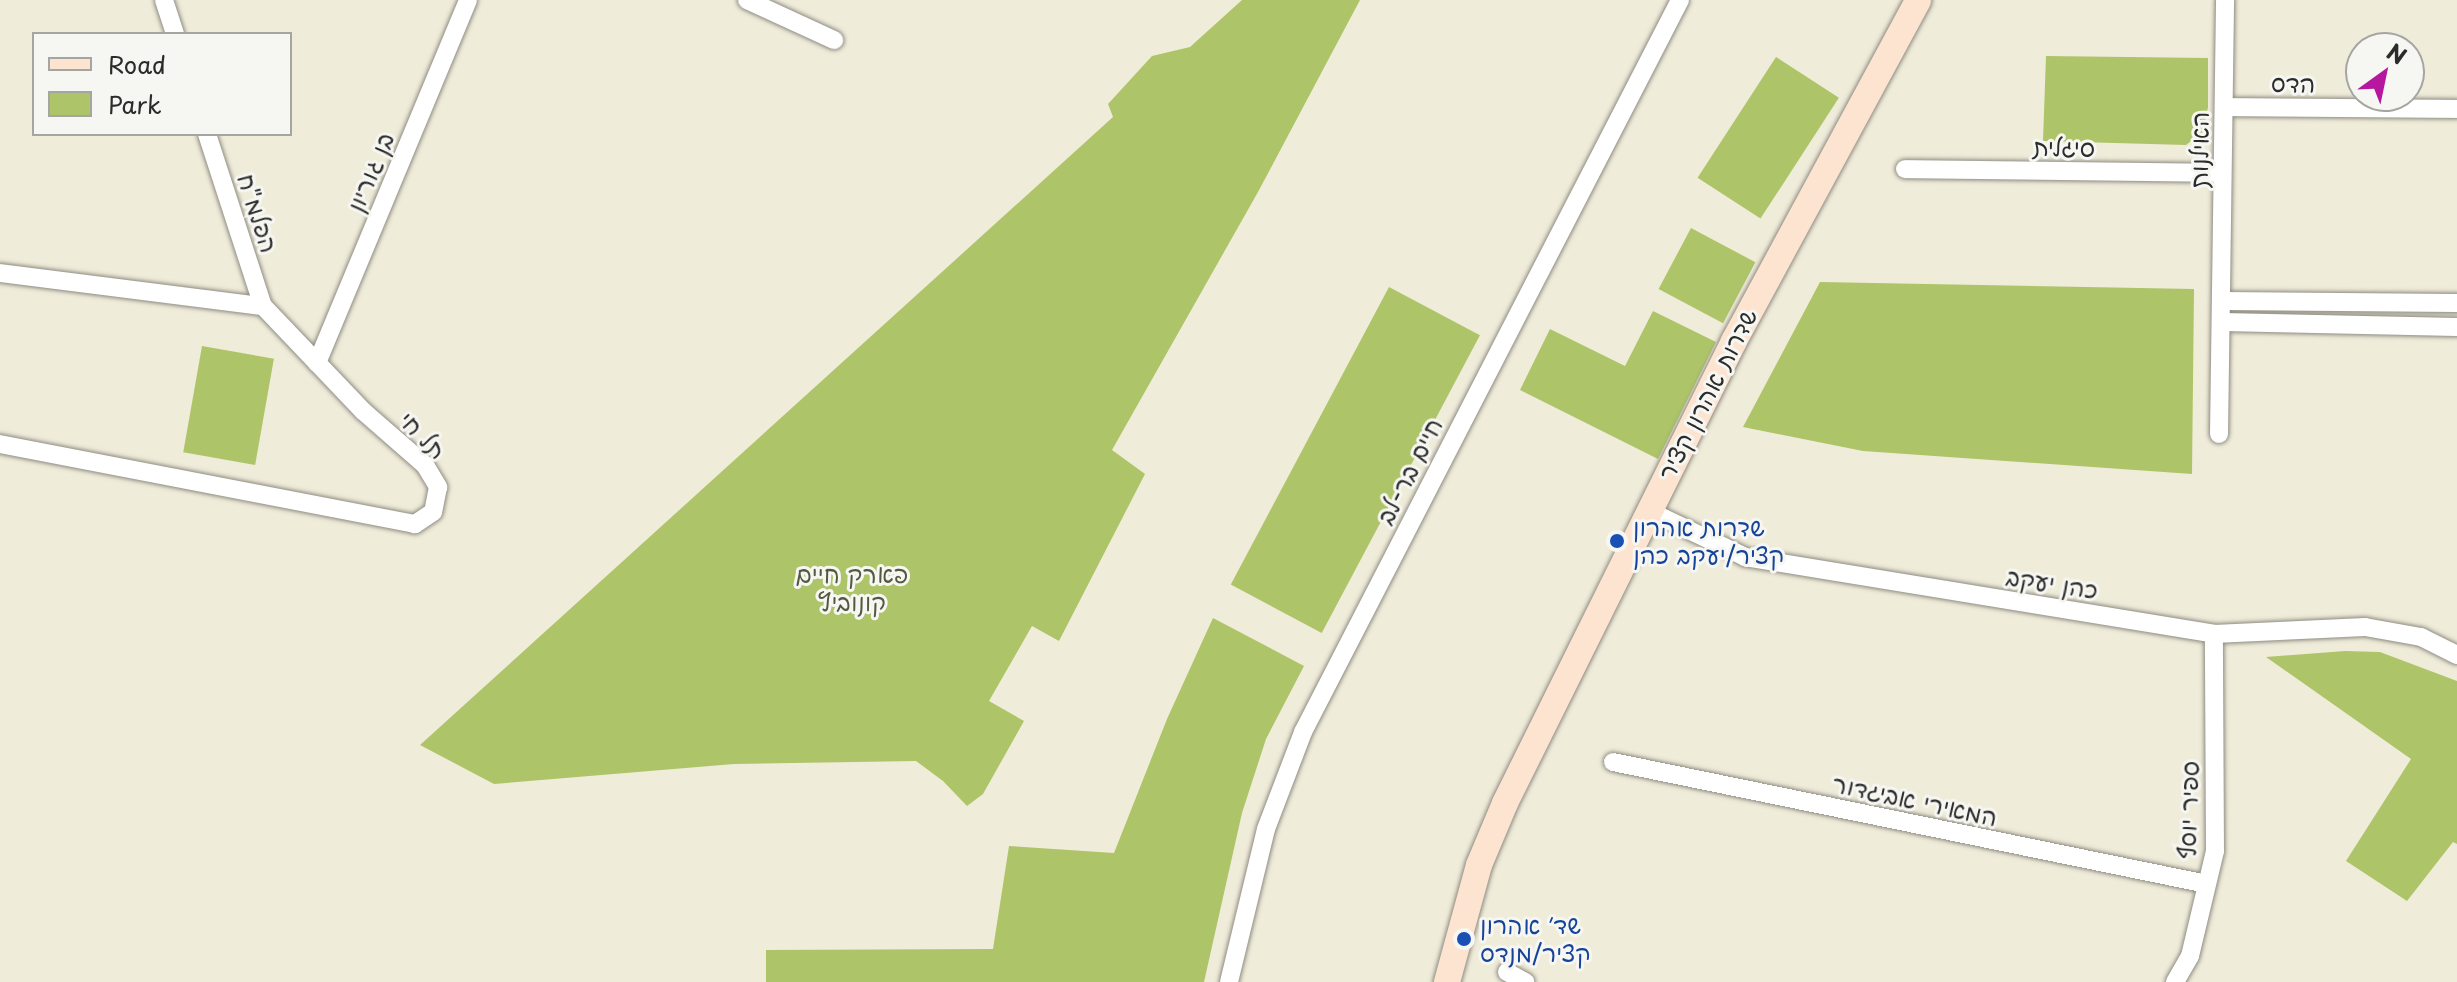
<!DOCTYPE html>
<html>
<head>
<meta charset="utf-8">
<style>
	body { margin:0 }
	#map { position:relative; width:2457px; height:982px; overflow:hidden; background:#f0ecda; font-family:"Playpen Sans","Playpen Sans Hebrew",sans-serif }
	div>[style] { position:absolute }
	.green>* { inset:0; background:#aec469; transform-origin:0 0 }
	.roads { filter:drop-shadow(0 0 2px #8e8c82) drop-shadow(0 0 2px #8e8c82) }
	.street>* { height:18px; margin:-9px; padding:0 9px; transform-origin:9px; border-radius:9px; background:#fff }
	.secondary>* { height:26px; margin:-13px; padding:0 13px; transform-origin:13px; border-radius:13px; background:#fde4d1 }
	.dots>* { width:22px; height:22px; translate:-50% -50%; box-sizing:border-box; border:4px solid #f6f6f2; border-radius:50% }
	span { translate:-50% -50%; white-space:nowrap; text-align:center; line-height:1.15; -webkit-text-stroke:6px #f6f6f2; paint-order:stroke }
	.street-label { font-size:24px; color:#2b2b2b }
	.transit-label { font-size:24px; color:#164399 }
	.left { translate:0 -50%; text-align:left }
	.park-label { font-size:24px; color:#52593e }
	.legend { position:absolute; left:32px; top:32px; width:260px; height:104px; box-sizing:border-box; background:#f6f6f2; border:2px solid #a5a5a2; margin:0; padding:10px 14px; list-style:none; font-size:24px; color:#2b2b2b }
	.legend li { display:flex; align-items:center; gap:16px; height:40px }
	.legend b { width:40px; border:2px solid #a5a5a2 }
	.north { position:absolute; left:2345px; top:32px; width:80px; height:80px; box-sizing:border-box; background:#f6f6f2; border:2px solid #a5a5a2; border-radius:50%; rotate:33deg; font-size:22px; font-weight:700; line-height:32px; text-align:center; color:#2b2b2b }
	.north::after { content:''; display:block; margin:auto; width:28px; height:36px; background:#b5179e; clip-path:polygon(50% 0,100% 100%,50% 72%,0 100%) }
</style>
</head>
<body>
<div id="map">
	<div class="green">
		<div style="clip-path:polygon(1242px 0,1360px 0,1258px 192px,1112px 450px,1145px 474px,1059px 641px,1032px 626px,989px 701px,1024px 721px,983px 794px,967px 806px,943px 781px,916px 761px,734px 764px,494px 784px,420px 745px,1113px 117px,1108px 104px,1152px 56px,1190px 47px)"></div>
		<div style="clip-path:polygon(2046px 56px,2208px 58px,2208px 107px,2203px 132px,2186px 145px,2043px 141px)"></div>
		<div style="left:1776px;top:57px;width:75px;height:144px;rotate:33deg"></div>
		<div style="left:1691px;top:228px;width:73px;height:69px;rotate:28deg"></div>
		<div style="clip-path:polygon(1820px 282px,2194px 289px,2192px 474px,1863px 451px,1743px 427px)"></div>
		<div style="left:1389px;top:287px;width:103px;height:337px;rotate:28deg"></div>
		<div style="clip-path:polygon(1653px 311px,1716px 342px,1658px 459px,1520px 390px,1550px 329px,1625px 366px)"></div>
		<div style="left:202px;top:346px;width:73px;height:108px;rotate:10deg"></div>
		<div style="clip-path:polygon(1213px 618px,1304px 666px,1266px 739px,1242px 813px,1204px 982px,766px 982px,766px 950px,993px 949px,1009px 846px,1114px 853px,1167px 719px)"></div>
		<div style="clip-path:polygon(2345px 651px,2380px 652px,2457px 681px,2457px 844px,2453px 842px,2407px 901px,2346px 861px,2411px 759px,2266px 657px)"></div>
	</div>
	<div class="roads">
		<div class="street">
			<div style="left:164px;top:0;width:36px;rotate:72deg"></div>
			<div style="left:747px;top:0;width:96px;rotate:24.7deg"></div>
			<div style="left:2224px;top:107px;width:233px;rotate:0.5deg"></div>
			<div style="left:207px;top:134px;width:181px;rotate:72deg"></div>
			<div style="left:1905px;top:169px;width:316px;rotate:0.7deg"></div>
			<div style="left:0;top:273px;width:265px;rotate:7.2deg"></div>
			<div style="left:263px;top:306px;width:145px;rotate:46.4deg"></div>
			<div style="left:363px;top:411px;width:82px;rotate:41.1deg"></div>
			<div style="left:425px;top:465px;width:26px;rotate:59deg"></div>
			<div style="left:438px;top:487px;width:25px;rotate:101deg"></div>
			<div style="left:433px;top:512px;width:22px;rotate:146deg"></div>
			<div style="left:415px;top:524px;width:423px;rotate:-169.1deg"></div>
			<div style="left:2222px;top:301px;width:235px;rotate:0.5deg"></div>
			<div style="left:2222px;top:322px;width:235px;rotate:1.2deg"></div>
			<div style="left:317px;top:363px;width:393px;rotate:-67.4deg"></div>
			<div style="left:2219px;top:434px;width:434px;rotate:-89.2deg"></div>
			<div style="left:1647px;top:510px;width:109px;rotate:25.6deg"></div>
			<div style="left:1745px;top:557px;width:475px;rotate:9.3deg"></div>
			<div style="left:2214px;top:634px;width:151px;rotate:-2.7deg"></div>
			<div style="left:2365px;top:627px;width:57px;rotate:10.1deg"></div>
			<div style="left:2421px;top:637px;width:40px;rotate:26.6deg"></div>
			<div style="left:1613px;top:762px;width:606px;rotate:11.61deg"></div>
			<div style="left:1507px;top:972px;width:21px;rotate:29deg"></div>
			<div style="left:1229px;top:982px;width:157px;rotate:-76.4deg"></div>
			<div style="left:1266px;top:829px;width:104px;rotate:-69.1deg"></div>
			<div style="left:1303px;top:732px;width:823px;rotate:-62.75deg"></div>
			<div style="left:2175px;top:982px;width:30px;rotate:-60deg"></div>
			<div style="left:2190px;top:956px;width:108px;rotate:-76.6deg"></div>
			<div style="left:2215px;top:851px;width:217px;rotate:-90.3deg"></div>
		</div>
		<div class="secondary">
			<div style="left:1447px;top:982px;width:121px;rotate:-74.7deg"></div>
			<div style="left:1479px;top:865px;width:67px;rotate:-67.2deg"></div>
			<div style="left:1505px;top:803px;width:516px;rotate:-63.63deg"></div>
			<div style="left:1734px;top:341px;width:387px;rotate:-61.6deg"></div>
		</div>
	</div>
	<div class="dots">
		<div style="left:1617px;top:541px;background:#1a4fb4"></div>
		<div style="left:1464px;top:939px;background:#1a4fb4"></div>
	</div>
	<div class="street-label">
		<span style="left:2293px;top:83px;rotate:1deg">הדס</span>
		<span style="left:2064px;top:147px;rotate:1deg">סיגלית</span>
		<span style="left:2199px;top:150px;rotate:-89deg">האילנות</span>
		<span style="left:370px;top:172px;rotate:-67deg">בן גוריון</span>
		<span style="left:258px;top:213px;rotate:72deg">הפלמ"ח</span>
		<span style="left:1707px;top:394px;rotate:-63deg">שדרות אהרון קציר</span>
		<span style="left:423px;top:435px;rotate:45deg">תל חי</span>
		<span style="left:1409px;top:471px;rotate:-63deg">חיים בר-לב</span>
		<span style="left:2052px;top:583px;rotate:9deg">כהן יעקב</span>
		<span style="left:1915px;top:800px;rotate:12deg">המאירי אביגדור</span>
		<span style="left:2188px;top:810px;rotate:-88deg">ספיר יוסף</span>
	</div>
	<div class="transit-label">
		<span class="left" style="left:1633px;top:541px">שדרות אהרון<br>קציר/יעקב כהן</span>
		<span class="left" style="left:1480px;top:939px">שד׳ אהרון<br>קציר/מנדס</span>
	</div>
	<div class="park-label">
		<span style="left:852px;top:588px">פארק חיים<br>קונוביץ</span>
	</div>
	<ul class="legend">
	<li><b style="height:10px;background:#fde4d1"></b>Road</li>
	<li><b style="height:22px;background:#aec469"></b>Park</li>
	</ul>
	<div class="north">N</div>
</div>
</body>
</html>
